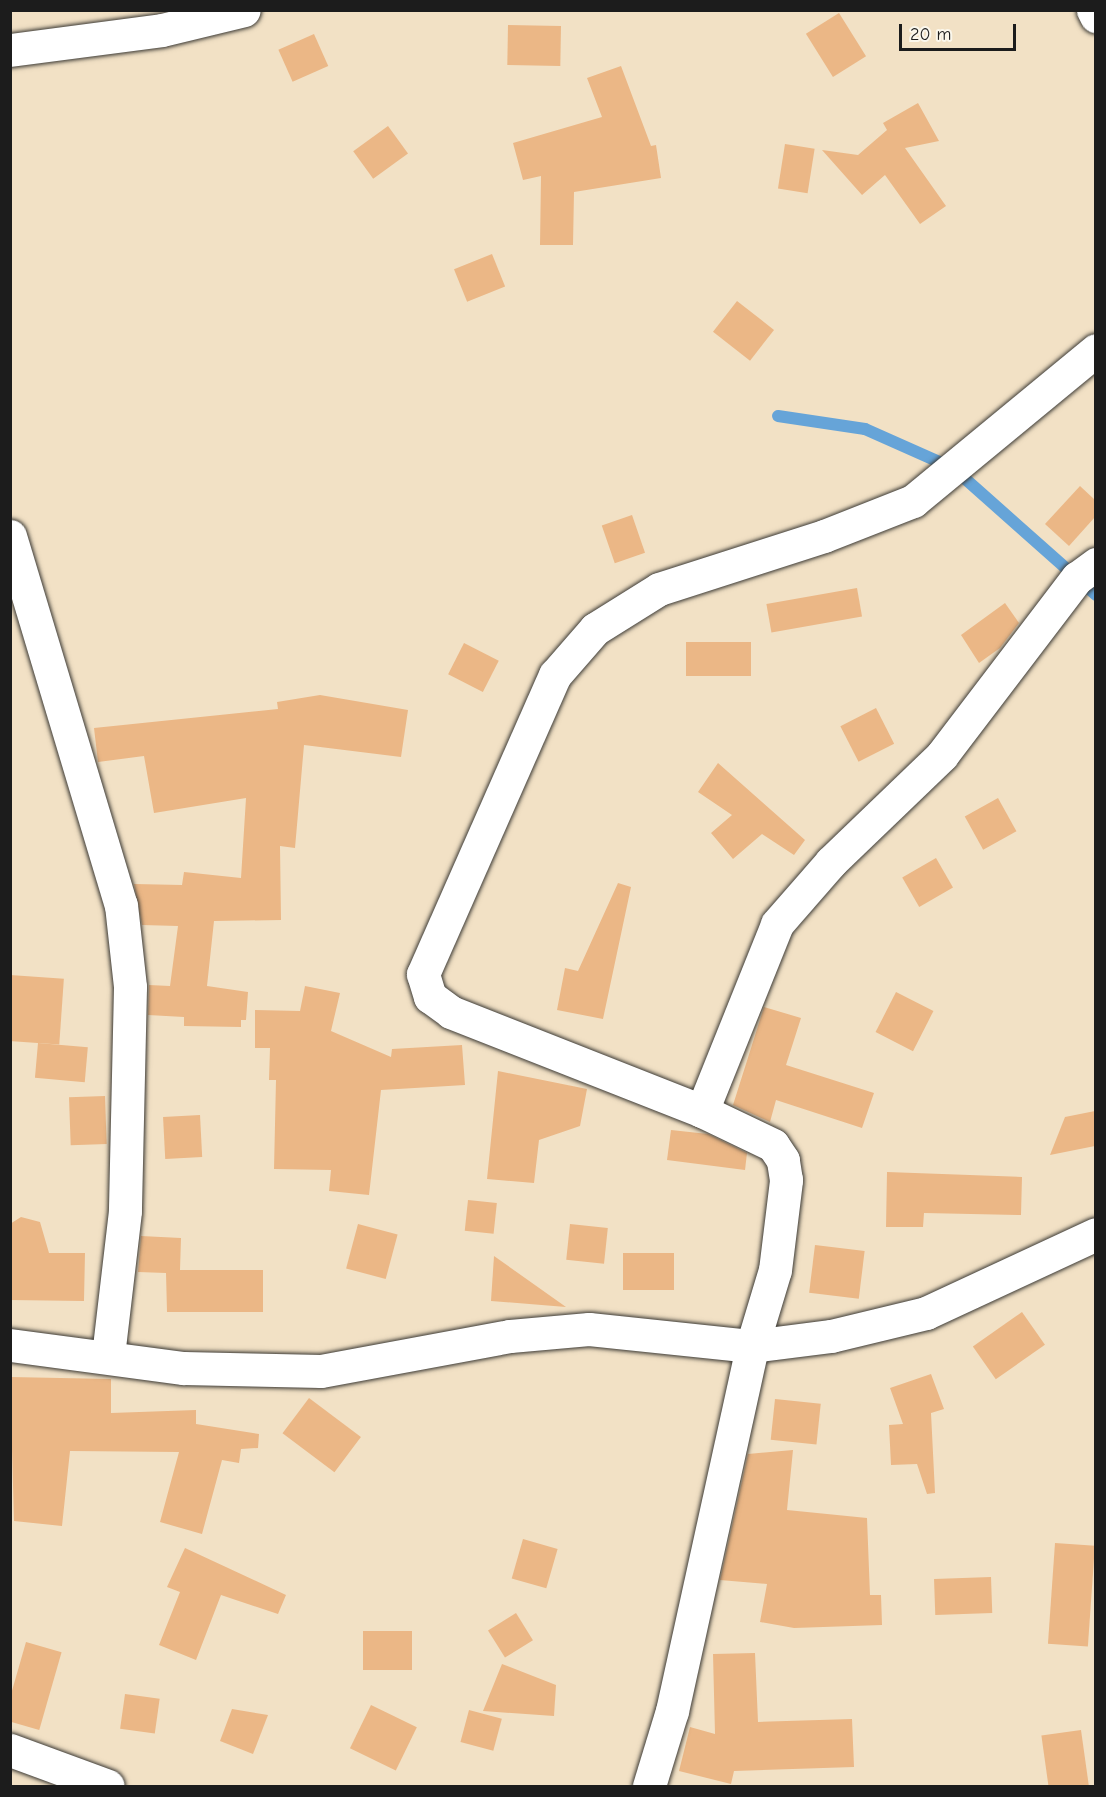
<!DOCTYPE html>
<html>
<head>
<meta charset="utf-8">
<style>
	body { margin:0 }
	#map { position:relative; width:1106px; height:1797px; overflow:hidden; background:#f2e1c5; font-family:"Comic Neue",sans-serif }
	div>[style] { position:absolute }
	.stream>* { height:12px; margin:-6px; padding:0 6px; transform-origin:6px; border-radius:6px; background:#66a4d8 }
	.building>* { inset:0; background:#ebb786; transform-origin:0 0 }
	.roads { filter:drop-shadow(0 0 2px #3c3a35) drop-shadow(0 0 2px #3c3a35) }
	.minor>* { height:33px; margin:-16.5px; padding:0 16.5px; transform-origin:16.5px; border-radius:16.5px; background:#fff }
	span { translate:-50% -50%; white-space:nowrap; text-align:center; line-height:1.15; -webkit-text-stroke:4.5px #fbf7ec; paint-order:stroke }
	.frame { position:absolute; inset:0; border:12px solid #1c1c1c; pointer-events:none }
	.scale { position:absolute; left:899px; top:24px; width:117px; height:27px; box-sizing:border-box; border:3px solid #1c1c1c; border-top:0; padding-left:8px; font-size:18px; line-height:21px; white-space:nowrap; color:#1c1c1c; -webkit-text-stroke:4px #fbf7ec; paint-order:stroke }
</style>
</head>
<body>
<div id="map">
	<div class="stream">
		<div style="left:778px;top:416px;width:88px;rotate:8.5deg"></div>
		<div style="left:865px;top:429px;width:96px;rotate:23.9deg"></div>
		<div style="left:953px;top:468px;width:191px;rotate:41.6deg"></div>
	</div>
	<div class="building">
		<div style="left:839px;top:13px;width:51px;height:39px;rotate:58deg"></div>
		<div style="left:508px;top:25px;width:53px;height:40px;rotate:1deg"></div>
		<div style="left:314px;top:34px;width:35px;height:39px;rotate:66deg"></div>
		<div style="clip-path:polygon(621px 66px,651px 146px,656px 145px,661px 178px,574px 192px,573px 245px,540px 245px,541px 176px,523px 180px,513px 143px,602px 117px,587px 78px)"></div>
		<div style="clip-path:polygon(918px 103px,939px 141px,905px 148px,946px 206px,920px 224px,885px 175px,862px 195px,822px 150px,858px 155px,887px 130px,883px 123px)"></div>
		<div style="left:388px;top:126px;width:34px;height:43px;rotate:54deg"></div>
		<div style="left:785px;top:144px;width:30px;height:45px;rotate:9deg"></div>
		<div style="left:492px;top:254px;width:35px;height:41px;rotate:68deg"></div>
		<div style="left:737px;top:301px;width:47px;height:39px;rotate:38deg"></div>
		<div style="clip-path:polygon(1080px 486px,1095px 500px,1095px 517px,1069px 546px,1045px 524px)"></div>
		<div style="left:632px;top:515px;width:40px;height:32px;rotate:71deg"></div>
		<div style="left:857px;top:588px;width:29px;height:92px;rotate:80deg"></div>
		<div style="clip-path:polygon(1005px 603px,1019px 623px,1000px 648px,979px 663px,961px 635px)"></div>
		<div style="left:751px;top:642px;width:34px;height:65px;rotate:90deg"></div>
		<div style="left:464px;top:643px;width:39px;height:35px;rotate:27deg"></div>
		<div style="clip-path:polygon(320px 695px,408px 710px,401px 757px,304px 745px,295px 848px,280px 846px,281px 920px,214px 921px,207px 986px,248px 992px,246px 1020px,241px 1020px,241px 1027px,184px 1026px,184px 1017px,148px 1015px,149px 985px,170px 986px,178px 926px,142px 925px,134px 884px,182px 885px,184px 872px,241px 878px,246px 798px,154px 813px,144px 756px,98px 762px,94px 728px,278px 709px,277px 702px)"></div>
		<div style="left:876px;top:708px;width:40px;height:40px;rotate:63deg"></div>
		<div style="clip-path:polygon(718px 763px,805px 840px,794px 855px,762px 834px,733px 859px,711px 833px,732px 815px,698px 792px)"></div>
		<div style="left:998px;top:798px;width:38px;height:38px;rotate:61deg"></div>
		<div style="left:936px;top:858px;width:34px;height:39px;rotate:60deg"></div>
		<div style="clip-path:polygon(618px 883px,631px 887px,603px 1019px,557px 1010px,565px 968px,578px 971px)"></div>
		<div style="left:10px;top:975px;width:54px;height:66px;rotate:4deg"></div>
		<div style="clip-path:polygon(305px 986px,340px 993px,331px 1031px,391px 1057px,392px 1049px,462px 1045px,465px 1085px,381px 1090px,369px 1195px,329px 1191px,331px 1170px,274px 1169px,276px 1080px,269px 1080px,270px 1048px,255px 1048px,255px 1010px,300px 1011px)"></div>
		<div style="left:896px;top:992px;width:42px;height:45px;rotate:27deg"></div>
		<div style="clip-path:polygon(764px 1007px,801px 1018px,786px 1065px,874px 1093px,862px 1128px,776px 1100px,770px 1122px,733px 1105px)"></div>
		<div style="left:38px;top:1043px;width:50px;height:35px;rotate:5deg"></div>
		<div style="clip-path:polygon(498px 1071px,587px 1089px,580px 1126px,539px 1140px,534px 1183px,487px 1179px)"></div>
		<div style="left:105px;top:1096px;width:48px;height:36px;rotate:88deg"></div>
		<div style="clip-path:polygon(1095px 1111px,1095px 1146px,1050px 1155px,1065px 1117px)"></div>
		<div style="left:200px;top:1115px;width:42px;height:37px;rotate:87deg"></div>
		<div style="clip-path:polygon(671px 1130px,708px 1134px,747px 1153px,745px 1170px,667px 1160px)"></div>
		<div style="clip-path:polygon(887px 1172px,1022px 1177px,1021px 1215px,924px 1213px,923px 1227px,886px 1227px)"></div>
		<div style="left:468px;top:1200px;width:29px;height:31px;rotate:6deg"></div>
		<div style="clip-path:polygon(21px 1217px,40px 1222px,49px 1253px,85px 1253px,84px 1301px,10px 1300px,10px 1224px)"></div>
		<div style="left:358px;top:1224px;width:41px;height:46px;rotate:15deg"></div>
		<div style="left:570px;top:1224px;width:38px;height:36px;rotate:6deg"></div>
		<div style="clip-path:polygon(141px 1236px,181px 1238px,180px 1270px,263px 1270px,263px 1312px,167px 1312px,166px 1273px,138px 1272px)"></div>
		<div style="left:815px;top:1245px;width:50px;height:48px;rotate:7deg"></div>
		<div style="left:623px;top:1253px;width:51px;height:37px"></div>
		<div style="clip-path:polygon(494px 1256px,566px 1307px,491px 1301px)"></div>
		<div style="left:1022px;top:1312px;width:40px;height:60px;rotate:55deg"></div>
		<div style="clip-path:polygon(931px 1374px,944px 1409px,931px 1413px,935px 1493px,927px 1494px,917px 1464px,891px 1465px,889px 1425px,903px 1424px,890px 1388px)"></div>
		<div style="clip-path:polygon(10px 1377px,111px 1379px,111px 1413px,196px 1410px,196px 1424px,259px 1434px,258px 1448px,241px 1449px,239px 1463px,222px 1460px,202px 1534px,160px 1522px,179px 1452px,70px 1451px,62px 1526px,14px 1521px)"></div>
		<div style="left:309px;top:1398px;width:65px;height:44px;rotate:37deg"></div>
		<div style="left:775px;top:1399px;width:46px;height:41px;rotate:6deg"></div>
		<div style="clip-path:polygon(793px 1450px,787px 1510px,867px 1518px,870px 1595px,881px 1595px,882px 1625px,794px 1628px,760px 1622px,767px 1584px,720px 1580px,748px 1454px)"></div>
		<div style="left:523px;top:1539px;width:36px;height:41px;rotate:16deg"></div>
		<div style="left:1055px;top:1543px;width:40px;height:101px;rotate:4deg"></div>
		<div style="clip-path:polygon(185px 1548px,286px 1595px,278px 1614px,221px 1595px,196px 1660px,159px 1645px,180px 1592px,167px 1587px)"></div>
		<div style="left:991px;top:1577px;width:36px;height:57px;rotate:88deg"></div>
		<div style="left:516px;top:1613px;width:32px;height:33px;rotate:58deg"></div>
		<div style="left:363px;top:1631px;width:49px;height:39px"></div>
		<div style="left:26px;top:1642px;width:37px;height:81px;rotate:16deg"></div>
		<div style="clip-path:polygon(755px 1653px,758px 1722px,852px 1719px,854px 1767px,734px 1771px,731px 1784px,679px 1771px,690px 1727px,715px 1734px,713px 1654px)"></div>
		<div style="clip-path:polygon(502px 1664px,556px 1685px,554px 1716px,483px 1711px)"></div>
		<div style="left:125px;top:1694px;width:35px;height:35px;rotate:8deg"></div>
		<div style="left:371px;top:1705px;width:51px;height:48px;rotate:26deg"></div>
		<div style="clip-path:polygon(232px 1709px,268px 1715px,253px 1754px,220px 1741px)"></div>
		<div style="left:469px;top:1710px;width:34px;height:33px;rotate:15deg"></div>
		<div style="left:1081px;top:1730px;width:57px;height:40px;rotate:82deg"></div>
	</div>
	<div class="roads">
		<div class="minor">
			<div style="left:1093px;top:10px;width:7px;rotate:63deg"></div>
			<div style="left:10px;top:50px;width:153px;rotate:-7.5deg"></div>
			<div style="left:162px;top:30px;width:84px;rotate:-13.7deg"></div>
			<div style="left:10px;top:536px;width:385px;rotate:73.3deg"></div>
			<div style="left:121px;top:905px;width:82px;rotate:83.7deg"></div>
			<div style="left:130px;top:987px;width:224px;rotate:91.3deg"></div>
			<div style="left:125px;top:1211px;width:146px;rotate:96.7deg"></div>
			<div style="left:702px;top:1111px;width:201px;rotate:-68.1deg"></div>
			<div style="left:777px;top:924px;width:82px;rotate:-48.9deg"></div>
			<div style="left:831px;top:862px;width:154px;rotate:-43.9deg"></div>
			<div style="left:942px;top:755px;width:223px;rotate:-52.7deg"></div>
			<div style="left:1077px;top:578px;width:24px;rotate:-36deg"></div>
			<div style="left:10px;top:1345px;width:175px;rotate:7.6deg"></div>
			<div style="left:183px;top:1368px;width:138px;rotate:1.2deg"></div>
			<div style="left:321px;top:1371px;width:192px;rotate:-10.5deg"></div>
			<div style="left:510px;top:1336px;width:79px;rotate:-5.1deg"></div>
			<div style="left:589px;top:1329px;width:164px;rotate:6deg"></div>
			<div style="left:752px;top:1346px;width:80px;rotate:-7.2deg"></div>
			<div style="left:831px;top:1336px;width:98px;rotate:-13.6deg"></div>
			<div style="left:926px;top:1313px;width:187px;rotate:-24.9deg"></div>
			<div style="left:10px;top:1750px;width:104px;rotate:20.2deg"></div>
			<div style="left:649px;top:1786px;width:78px;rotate:-73deg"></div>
			<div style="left:672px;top:1711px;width:374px;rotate:-77.6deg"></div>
			<div style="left:752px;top:1346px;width:79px;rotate:-73.2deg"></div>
			<div style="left:775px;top:1270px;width:91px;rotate:-83deg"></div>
			<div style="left:786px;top:1180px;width:20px;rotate:-99deg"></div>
			<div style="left:783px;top:1160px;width:18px;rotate:-124deg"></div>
			<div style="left:773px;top:1145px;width:79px;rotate:-154.4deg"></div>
			<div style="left:702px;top:1111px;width:270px;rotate:-158.5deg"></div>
			<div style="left:451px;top:1012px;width:26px;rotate:-144deg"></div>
			<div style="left:430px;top:997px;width:24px;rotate:-107deg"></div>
			<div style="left:423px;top:974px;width:327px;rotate:-66.2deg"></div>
			<div style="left:555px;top:675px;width:61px;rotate:-49deg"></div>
			<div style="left:595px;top:629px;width:75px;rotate:-32deg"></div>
			<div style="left:659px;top:589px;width:173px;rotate:-17.8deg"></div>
			<div style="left:824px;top:536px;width:96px;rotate:-21.5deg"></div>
			<div style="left:913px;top:501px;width:237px;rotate:-39.5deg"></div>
		</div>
	</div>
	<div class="frame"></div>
	<div class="scale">20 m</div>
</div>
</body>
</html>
